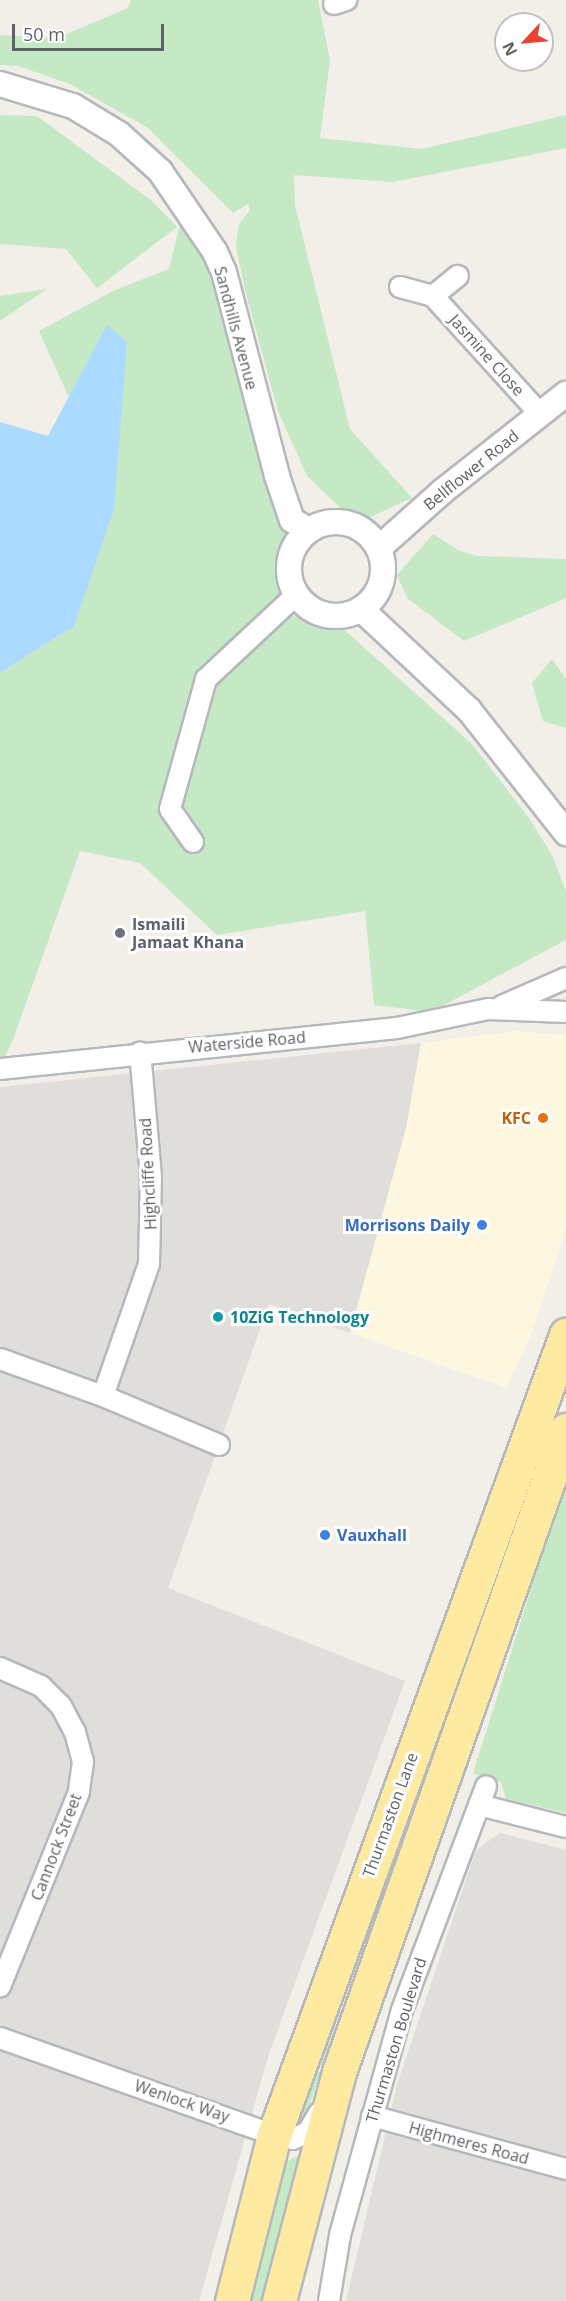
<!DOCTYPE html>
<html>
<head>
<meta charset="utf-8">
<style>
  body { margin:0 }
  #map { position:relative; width:566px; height:2301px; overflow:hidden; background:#f1efe8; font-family:"Open Sans",sans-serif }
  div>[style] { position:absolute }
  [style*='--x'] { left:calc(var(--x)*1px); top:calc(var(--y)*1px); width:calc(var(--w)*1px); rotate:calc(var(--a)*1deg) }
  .commercial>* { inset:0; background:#fef7e0 }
  .industrial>* { inset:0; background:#e0deda }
  .green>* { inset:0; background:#c5e8c5 }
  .water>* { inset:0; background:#aadaff }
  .roads { filter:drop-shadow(2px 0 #b5b8bc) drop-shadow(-2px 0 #b5b8bc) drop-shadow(0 2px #b5b8bc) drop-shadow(0 -2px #b5b8bc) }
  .minor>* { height:20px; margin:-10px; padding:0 10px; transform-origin:10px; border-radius:10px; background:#fff }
  .tertiary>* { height:24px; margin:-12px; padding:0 12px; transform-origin:12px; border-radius:12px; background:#fff }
  .tertiary>.ring { margin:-12px; padding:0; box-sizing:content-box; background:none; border:24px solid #fff; border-radius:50% }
  .trunk>* { height:33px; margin:-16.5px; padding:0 16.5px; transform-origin:16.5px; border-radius:16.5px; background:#feeaa1 }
  .dots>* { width:16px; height:16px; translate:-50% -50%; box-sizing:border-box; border:3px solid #fff; border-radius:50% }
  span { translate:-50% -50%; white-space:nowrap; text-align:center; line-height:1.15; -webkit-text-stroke:6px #fff; paint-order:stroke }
  .street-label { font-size:16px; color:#5f6368 }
  .worship-label { font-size:16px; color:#5b616d; font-weight:700 }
  .left { translate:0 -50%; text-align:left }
  .food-label { font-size:16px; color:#c56008; font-weight:700 }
  .right { translate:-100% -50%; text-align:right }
  .shop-label { font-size:16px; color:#366cbe; font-weight:700 }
  .culture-label { font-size:16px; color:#0d838f; font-weight:700 }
  .north { position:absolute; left:494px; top:12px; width:60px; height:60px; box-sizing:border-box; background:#fff; border:2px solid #bfc1c3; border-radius:50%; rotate:244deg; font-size:16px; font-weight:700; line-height:24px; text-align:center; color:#5f6368 }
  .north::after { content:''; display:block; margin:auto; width:21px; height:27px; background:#ea4335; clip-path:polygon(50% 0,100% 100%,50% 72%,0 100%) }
  .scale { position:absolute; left:12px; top:24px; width:152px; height:27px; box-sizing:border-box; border:3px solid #5f6368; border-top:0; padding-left:8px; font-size:18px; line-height:21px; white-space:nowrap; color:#5f6368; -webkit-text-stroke:4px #fff; paint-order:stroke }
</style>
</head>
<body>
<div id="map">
  <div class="commercial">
    <i style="clip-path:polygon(515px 1031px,566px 1035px,566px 1229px,530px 1338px,506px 1388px,350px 1333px,406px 1128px,421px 1043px)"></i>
  </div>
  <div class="industrial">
    <i style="clip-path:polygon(421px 1043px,406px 1128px,350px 1333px,269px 1304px,168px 1588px,405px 1681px,268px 2057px,199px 2301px,0 2301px,0 1087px)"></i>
    <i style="clip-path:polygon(500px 1833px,566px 1850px,566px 2301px,346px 2301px,397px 2085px,476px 1850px)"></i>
  </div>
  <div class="green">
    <i style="clip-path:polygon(131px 0,318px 0,330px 60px,320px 138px,422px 149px,566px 115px,566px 148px,393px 182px,294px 175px,295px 205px,350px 429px,412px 498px,370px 517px,352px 519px,307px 476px,278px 411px,245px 290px,236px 246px,239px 224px,250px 210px,248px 204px,233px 213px,148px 128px,70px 84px,18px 66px,0 65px,0 35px,57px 38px,128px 8px)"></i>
    <i style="clip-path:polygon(0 115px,37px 116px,152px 201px,177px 227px,97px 288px,66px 249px,0 244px)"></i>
    <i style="clip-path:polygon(180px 224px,214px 274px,302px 535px,289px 602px,283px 608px,291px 616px,340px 626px,472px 744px,529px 818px,552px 855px,566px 891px,566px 940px,431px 1012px,374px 1005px,365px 911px,217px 935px,140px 863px,80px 851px,14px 1037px,0 1067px,0 673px,74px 626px,114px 497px,39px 331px,115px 290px,169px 269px)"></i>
    <i style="clip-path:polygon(47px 289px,0 321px,0 296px)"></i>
    <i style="clip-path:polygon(433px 534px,460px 551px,477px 556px,566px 559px,566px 598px,464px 641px,407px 598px,397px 575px)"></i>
    <i style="clip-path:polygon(552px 659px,566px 679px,566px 728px,543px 721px,532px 683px)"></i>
    <i style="clip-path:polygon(566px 1366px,566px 1384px,501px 1559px,420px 1798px,369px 1922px,323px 2064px,312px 2061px)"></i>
    <i style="clip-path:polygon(566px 1478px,566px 1813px,506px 1799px,501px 1782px,473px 1773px)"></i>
    <i style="clip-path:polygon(309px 2069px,321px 2072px,304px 2121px,295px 2130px,290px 2129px)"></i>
    <i style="clip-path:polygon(304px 2153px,266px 2301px,243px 2301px,279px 2165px)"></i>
  </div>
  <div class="water">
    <i style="clip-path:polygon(107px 325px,127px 342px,114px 509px,74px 626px,0 673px,0 422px,48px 436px)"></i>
  </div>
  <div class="roads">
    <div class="minor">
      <i style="--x:334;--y:4;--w:13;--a:-18"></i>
      <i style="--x:400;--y:287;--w:34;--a:15"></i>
      <i style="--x:433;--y:296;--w:159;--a:47.8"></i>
      <i style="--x:433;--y:296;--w:32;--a:-39"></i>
      <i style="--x:193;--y:842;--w:40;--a:-124.9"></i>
      <i style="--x:170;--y:809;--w:135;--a:-74.5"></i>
      <i style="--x:206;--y:679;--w:123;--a:-43"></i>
      <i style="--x:502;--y:1006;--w:70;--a:-23.6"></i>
      <i style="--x:0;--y:1069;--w:399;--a:-5.9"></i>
      <i style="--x:397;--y:1028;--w:93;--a:-11.8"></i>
      <i style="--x:488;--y:1009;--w:78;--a:2.2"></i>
      <i style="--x:0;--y:1359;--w:109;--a:19.8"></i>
      <i style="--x:103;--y:1396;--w:126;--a:22.9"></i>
      <i style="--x:103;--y:1396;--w:140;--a:-70.8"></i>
      <i style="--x:149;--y:1264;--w:87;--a:-88.7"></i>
      <i style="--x:151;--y:1177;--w:125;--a:-95"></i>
      <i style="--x:0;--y:1668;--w:45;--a:23.7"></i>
      <i style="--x:41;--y:1686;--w:28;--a:45"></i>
      <i style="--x:61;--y:1706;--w:30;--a:62"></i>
      <i style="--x:75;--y:1732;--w:31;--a:75"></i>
      <i style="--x:83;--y:1762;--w:30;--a:98"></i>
      <i style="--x:79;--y:1792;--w:210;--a:112.1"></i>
      <i style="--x:479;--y:1805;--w:90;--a:14.2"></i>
      <i style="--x:0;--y:2038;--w:291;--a:19.5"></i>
      <i style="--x:274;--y:2135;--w:19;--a:12"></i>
      <i style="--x:293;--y:2139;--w:17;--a:-25"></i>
      <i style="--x:308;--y:2132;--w:22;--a:-60"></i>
      <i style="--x:372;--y:2116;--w:201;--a:15.3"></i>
      <i style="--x:329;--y:2301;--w:67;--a:-80.5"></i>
      <i style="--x:340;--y:2235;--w:233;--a:-74.6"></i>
      <i style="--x:402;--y:2010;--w:239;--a:-69.4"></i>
    </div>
    <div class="tertiary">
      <i style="--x:0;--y:84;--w:76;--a:16.8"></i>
      <i style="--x:73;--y:106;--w:54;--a:31.3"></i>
      <i style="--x:119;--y:134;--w:55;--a:42.1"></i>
      <i style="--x:160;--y:171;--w:98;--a:55.8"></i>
      <i style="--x:215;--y:252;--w:22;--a:66"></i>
      <i style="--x:224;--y:272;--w:211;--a:75.4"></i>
      <i style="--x:277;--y:476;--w:46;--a:71.2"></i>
      <i style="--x:292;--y:520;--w:19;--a:32"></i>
      <i class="ring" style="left:289px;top:522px;width:70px;height:70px"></i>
      <i style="--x:379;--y:548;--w:86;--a:-41.7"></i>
      <i style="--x:443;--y:491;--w:157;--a:-38.3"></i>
      <i style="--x:361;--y:609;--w:148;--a:43.1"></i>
      <i style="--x:469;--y:710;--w:157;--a:51.7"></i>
    </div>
    <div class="trunk">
      <i style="--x:232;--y:2301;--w:171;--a:-75.8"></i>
      <i style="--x:274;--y:2135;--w:852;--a:-69.95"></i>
      <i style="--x:279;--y:2301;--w:237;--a:-75.3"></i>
      <i style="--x:339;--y:2072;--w:681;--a:-70.53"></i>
    </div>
  </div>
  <div class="dots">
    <i style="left:120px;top:933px;background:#6b7280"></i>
    <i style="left:543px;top:1118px;background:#e8710a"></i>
    <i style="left:482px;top:1225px;background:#3f7fe0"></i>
    <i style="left:218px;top:1317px;background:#0f9aa8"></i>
    <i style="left:325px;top:1535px;background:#3f7fe0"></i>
  </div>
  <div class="street-label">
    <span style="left:236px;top:328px;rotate:75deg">Sandhills Avenue</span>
    <span style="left:487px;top:355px;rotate:48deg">Jasmine Close</span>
    <span style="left:471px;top:470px;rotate:-39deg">Bellflower Road</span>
    <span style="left:247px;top:1042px;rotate:-5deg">Waterside Road</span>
    <span style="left:148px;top:1174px;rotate:-93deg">Highcliffe Road</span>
    <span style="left:390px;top:1815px;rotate:-70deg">Thurmaston Lane</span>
    <span style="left:56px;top:1847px;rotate:-69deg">Cannock Street</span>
    <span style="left:396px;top:2040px;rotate:-73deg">Thurmaston Boulevard</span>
    <span style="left:182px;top:2101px;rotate:19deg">Wenlock Way</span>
    <span style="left:469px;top:2143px;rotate:15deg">Highmeres Road</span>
  </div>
  <div class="worship-label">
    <span class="left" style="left:132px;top:933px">Ismaili<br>Jamaat Khana</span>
  </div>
  <div class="food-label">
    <span class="right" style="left:531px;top:1118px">KFC</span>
  </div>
  <div class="shop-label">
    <span class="right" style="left:470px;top:1225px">Morrisons Daily</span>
    <span class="left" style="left:337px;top:1535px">Vauxhall</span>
  </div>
  <div class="culture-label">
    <span class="left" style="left:230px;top:1317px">10ZiG Technology</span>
  </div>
  <div class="north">N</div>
  <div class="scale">50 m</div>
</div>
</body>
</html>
